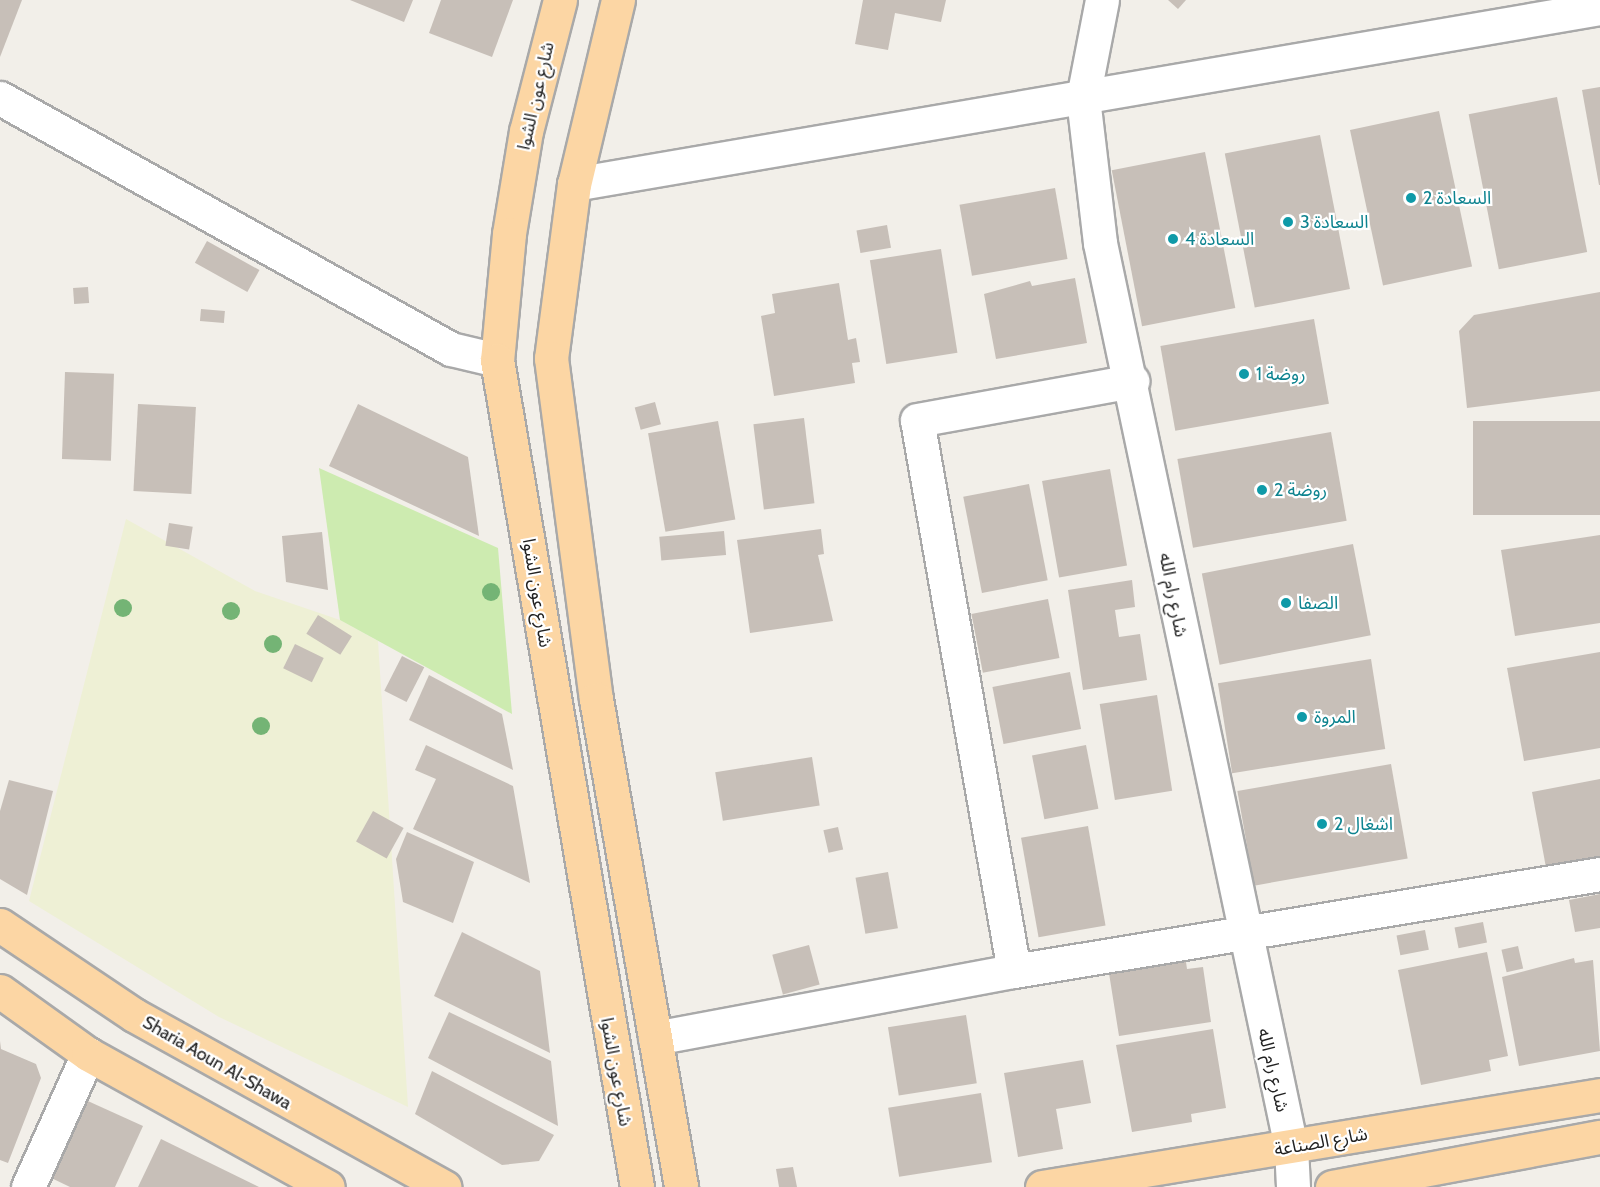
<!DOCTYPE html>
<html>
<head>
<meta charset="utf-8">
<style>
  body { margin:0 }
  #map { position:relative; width:1600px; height:1187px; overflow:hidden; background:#f2efe9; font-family:Cabin,"Noto Sans Arabic",sans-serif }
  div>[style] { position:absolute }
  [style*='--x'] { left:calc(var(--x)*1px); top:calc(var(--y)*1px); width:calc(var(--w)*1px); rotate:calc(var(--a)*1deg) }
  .farmland>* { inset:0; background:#eef0d5 }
  .grass>* { inset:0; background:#cdebb0 }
  .building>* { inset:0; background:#c7bfb8; transform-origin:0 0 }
  .roads { filter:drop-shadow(2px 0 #a9a9a9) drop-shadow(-2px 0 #a9a9a9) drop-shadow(0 2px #a9a9a9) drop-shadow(0 -2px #a9a9a9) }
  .minor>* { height:33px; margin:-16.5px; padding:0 16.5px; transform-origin:16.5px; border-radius:16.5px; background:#fff }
  .major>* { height:33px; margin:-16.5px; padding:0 16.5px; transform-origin:16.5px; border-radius:16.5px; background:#fcd6a4 }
  .trees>* { width:18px; height:18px; margin:-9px; border-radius:50%; background:#74b475 }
  .dots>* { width:16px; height:16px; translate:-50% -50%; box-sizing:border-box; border:3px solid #fff; border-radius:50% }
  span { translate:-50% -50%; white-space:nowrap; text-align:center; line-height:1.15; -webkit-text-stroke:4.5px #fff; paint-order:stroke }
  .street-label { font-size:18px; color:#222 }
  .culture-label { font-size:18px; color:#0d838f }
  .left { translate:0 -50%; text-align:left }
</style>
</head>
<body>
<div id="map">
  <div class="farmland">
    <i style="clip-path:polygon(126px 519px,255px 591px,340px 620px,378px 641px,408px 1107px,219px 1017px,29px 901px)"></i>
  </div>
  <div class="grass">
    <i style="clip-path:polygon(319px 468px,498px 548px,512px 714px,340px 620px)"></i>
  </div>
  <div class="building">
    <i style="clip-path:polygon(0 0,22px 0,0 57px)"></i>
    <i style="clip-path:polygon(350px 0,413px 0,404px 22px)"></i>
    <i style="clip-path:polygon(441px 0,513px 0,492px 57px,429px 33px)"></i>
    <i style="clip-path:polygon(863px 0,946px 0,941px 22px,895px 13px,888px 50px,855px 44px)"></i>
    <i style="clip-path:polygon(1168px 0,1186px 0,1178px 9px)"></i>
    <i style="clip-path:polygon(1600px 87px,1600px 185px,1599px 185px,1582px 90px)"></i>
    <i style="left:1557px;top:97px;width:158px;height:90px;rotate:79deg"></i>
    <i style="left:1439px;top:111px;width:159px;height:91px;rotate:78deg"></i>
    <i style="left:1320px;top:135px;width:157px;height:97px;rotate:79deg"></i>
    <i style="left:1205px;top:152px;width:159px;height:95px;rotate:79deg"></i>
    <i style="left:1055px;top:188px;width:72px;height:97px;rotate:80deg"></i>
    <i style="left:887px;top:225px;width:23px;height:31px;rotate:80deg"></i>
    <i style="left:207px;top:241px;width:60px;height:25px;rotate:29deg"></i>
    <i style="left:941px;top:249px;width:105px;height:72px;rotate:81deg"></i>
    <i style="clip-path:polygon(1075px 278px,1087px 343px,996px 359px,984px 294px,1030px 281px,1032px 286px)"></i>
    <i style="clip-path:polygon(839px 283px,848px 340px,856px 338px,860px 362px,852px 363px,855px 383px,774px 396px,761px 316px,775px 313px,772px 294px)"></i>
    <i style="left:88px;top:287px;width:16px;height:15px;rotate:86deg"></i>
    <i style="clip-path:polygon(1600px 292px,1600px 391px,1467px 408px,1459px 331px,1474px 315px)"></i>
    <i style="left:201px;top:309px;width:24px;height:12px;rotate:5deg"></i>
    <i style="left:1314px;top:319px;width:86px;height:156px;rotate:80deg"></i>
    <i style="left:65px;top:372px;width:49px;height:87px;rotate:2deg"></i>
    <i style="left:655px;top:402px;width:23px;height:21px;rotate:75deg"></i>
    <i style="left:138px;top:404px;width:58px;height:87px;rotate:3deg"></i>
    <i style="clip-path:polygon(358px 404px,468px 457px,479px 536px,329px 466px)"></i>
    <i style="left:804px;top:418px;width:86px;height:51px;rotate:83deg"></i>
    <i style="left:718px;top:421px;width:100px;height:71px;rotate:80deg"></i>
    <i style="left:1600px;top:421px;width:94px;height:127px;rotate:90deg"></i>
    <i style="left:1331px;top:432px;width:90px;height:156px;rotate:80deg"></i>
    <i style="left:1110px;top:469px;width:98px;height:69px;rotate:80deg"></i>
    <i style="left:1029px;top:484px;width:98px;height:67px;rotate:79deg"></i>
    <i style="left:169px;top:523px;width:24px;height:23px;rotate:9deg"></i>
    <i style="clip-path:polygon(821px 529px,824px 554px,818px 555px,833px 621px,750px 633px,737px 540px)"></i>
    <i style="left:724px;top:531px;width:24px;height:65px;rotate:85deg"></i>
    <i style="clip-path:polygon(322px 532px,328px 590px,286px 582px,282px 536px)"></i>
    <i style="clip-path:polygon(1600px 535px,1600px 623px,1515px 636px,1501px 550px)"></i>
    <i style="left:1353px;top:544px;width:93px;height:154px;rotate:79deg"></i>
    <i style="clip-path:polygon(1132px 580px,1135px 607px,1115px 610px,1119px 637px,1140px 634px,1147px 680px,1083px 690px,1068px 590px)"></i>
    <i style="left:1048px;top:599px;width:60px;height:78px;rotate:79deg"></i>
    <i style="left:318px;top:615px;width:40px;height:22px;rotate:32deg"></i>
    <i style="left:295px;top:644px;width:32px;height:27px;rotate:26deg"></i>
    <i style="clip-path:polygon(1600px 652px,1600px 748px,1524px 761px,1507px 668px)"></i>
    <i style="left:402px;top:656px;width:25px;height:39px;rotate:27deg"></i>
    <i style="left:1371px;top:659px;width:91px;height:155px;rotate:81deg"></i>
    <i style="left:1070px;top:672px;width:58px;height:79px;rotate:79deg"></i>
    <i style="clip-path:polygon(429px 675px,502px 714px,513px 770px,409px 720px)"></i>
    <i style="left:1157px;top:695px;width:97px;height:58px;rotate:81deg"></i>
    <i style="clip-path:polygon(426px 745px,513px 786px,530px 883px,413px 829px,436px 779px,415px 770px)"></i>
    <i style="left:1086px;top:745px;width:65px;height:55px;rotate:79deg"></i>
    <i style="left:812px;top:757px;width:49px;height:98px;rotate:81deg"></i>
    <i style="left:1391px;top:764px;width:96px;height:156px;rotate:80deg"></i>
    <i style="clip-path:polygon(1600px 779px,1600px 863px,1547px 873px,1532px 792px)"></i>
    <i style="clip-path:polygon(9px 780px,53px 791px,27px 895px,0 879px,0 811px)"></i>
    <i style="left:373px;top:811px;width:35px;height:35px;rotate:29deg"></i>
    <i style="left:1088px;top:826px;width:101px;height:68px;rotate:80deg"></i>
    <i style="left:838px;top:827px;width:23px;height:15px;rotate:77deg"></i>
    <i style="clip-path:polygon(407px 832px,474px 862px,453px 923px,403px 902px,396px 859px)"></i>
    <i style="left:888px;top:872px;width:57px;height:33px;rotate:80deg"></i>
    <i style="clip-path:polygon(1600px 894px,1600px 928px,1575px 932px,1569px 900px)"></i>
    <i style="left:1483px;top:922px;width:21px;height:29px;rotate:79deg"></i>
    <i style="left:1425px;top:930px;width:20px;height:29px;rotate:79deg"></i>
    <i style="clip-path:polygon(462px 932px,540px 971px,550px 1053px,434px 996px)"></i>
    <i style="left:809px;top:945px;width:41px;height:38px;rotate:75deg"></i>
    <i style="left:1518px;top:946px;width:23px;height:17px;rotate:77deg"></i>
    <i style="clip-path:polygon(1487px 952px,1508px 1056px,1489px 1060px,1491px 1071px,1421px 1085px,1398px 970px)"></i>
    <i style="clip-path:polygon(1185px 955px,1187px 969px,1203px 967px,1211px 1022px,1119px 1036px,1108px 967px)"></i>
    <i style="clip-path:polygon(1574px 958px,1575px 963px,1593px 960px,1600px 1051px,1519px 1066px,1502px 977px)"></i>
    <i style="clip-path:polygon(449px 1012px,551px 1061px,558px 1126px,428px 1058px)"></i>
    <i style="left:966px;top:1015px;width:69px;height:79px;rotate:81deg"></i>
    <i style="clip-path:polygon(1213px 1029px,1226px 1108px,1191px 1114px,1192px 1122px,1132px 1132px,1116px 1045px)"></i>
    <i style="clip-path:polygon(0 1041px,1px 1049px,36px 1064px,41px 1078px,8px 1163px,0 1160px)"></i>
    <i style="clip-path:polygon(1083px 1060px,1091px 1103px,1056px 1109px,1063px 1149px,1018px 1157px,1004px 1073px)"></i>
    <i style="clip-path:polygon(432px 1071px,554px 1135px,539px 1161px,502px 1165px,415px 1114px)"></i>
    <i style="left:981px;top:1093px;width:70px;height:94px;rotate:81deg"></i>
    <i style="clip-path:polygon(79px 1097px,143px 1126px,115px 1187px,70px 1187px,43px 1174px)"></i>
    <i style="clip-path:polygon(161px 1139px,259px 1187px,138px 1187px)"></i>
    <i style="clip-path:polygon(793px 1167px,797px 1187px,779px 1187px,776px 1169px)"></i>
  </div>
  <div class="roads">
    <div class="minor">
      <i style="--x:1102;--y:0;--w:100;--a:101"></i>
      <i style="--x:1083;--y:98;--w:146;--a:83.3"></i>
      <i style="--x:1100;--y:243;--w:924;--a:78.07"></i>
      <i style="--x:1291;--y:1147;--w:40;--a:87.1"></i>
      <i style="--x:0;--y:98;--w:516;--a:29.1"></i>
      <i style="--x:451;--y:349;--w:47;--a:13.4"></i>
      <i style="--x:574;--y:184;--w:1041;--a:-9.73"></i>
      <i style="--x:1014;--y:971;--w:559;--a:-99.98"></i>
      <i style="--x:917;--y:420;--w:219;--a:-10.3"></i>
      <i style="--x:655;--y:1038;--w:365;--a:-10.6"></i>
      <i style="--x:1014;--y:971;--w:594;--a:-9.4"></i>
      <i style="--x:28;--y:1187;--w:146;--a:-65.7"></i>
    </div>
    <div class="major">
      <i style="--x:560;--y:0;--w:135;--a:104.5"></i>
      <i style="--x:526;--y:131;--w:104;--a:99.4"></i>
      <i style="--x:509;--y:234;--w:127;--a:95.4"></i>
      <i style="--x:497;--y:360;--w:839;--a:80.39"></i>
      <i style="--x:618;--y:0;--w:189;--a:103.4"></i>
      <i style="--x:574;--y:184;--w:176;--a:97.5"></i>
      <i style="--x:551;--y:358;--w:344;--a:82.5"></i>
      <i style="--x:596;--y:699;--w:495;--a:80.1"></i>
      <i style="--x:0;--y:925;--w:161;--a:33.9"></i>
      <i style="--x:134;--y:1015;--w:355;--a:29"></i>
      <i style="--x:0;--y:991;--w:108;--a:35.6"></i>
      <i style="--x:88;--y:1054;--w:274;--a:29"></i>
      <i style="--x:1042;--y:1187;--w:566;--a:-9.36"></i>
      <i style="--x:1332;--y:1187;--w:273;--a:-10.6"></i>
    </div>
  </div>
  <div class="trees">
    <i style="left:491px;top:592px"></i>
    <i style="left:123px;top:608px"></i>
    <i style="left:231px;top:611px"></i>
    <i style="left:273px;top:644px"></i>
    <i style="left:261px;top:726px"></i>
  </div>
  <div class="dots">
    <i style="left:1411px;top:198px;background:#0f9aa8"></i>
    <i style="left:1288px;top:222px;background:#0f9aa8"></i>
    <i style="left:1173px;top:239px;background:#0f9aa8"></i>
    <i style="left:1244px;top:374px;background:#0f9aa8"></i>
    <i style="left:1262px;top:490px;background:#0f9aa8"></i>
    <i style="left:1286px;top:603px;background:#0f9aa8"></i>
    <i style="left:1302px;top:717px;background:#0f9aa8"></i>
    <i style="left:1322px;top:824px;background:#0f9aa8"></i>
  </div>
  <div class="street-label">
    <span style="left:536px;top:96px;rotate:-77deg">شارع عون الشوا</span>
    <span style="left:537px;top:593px;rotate:81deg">شارع عون الشوا</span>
    <span style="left:1173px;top:595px;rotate:79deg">شارع رام الله</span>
    <span style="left:217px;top:1063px;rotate:30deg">Sharia Aoun Al-Shawa</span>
    <span style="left:1273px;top:1070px;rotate:77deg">شارع رام الله</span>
    <span style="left:616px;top:1072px;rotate:80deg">شارع عون الشوا</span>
    <span style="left:1321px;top:1142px;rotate:-10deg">شارع الصناعة</span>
  </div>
  <div class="culture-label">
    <span class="left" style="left:1423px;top:198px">السعادة 2</span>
    <span class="left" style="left:1300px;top:222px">السعادة 3</span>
    <span class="left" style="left:1185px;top:239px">السعادة 4</span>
    <span class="left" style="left:1256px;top:374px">روضة 1</span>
    <span class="left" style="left:1274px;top:490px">روضة 2</span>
    <span class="left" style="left:1298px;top:603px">الصفا</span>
    <span class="left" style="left:1314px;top:717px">المروة</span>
    <span class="left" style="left:1334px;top:824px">اشغال 2</span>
  </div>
</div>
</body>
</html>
